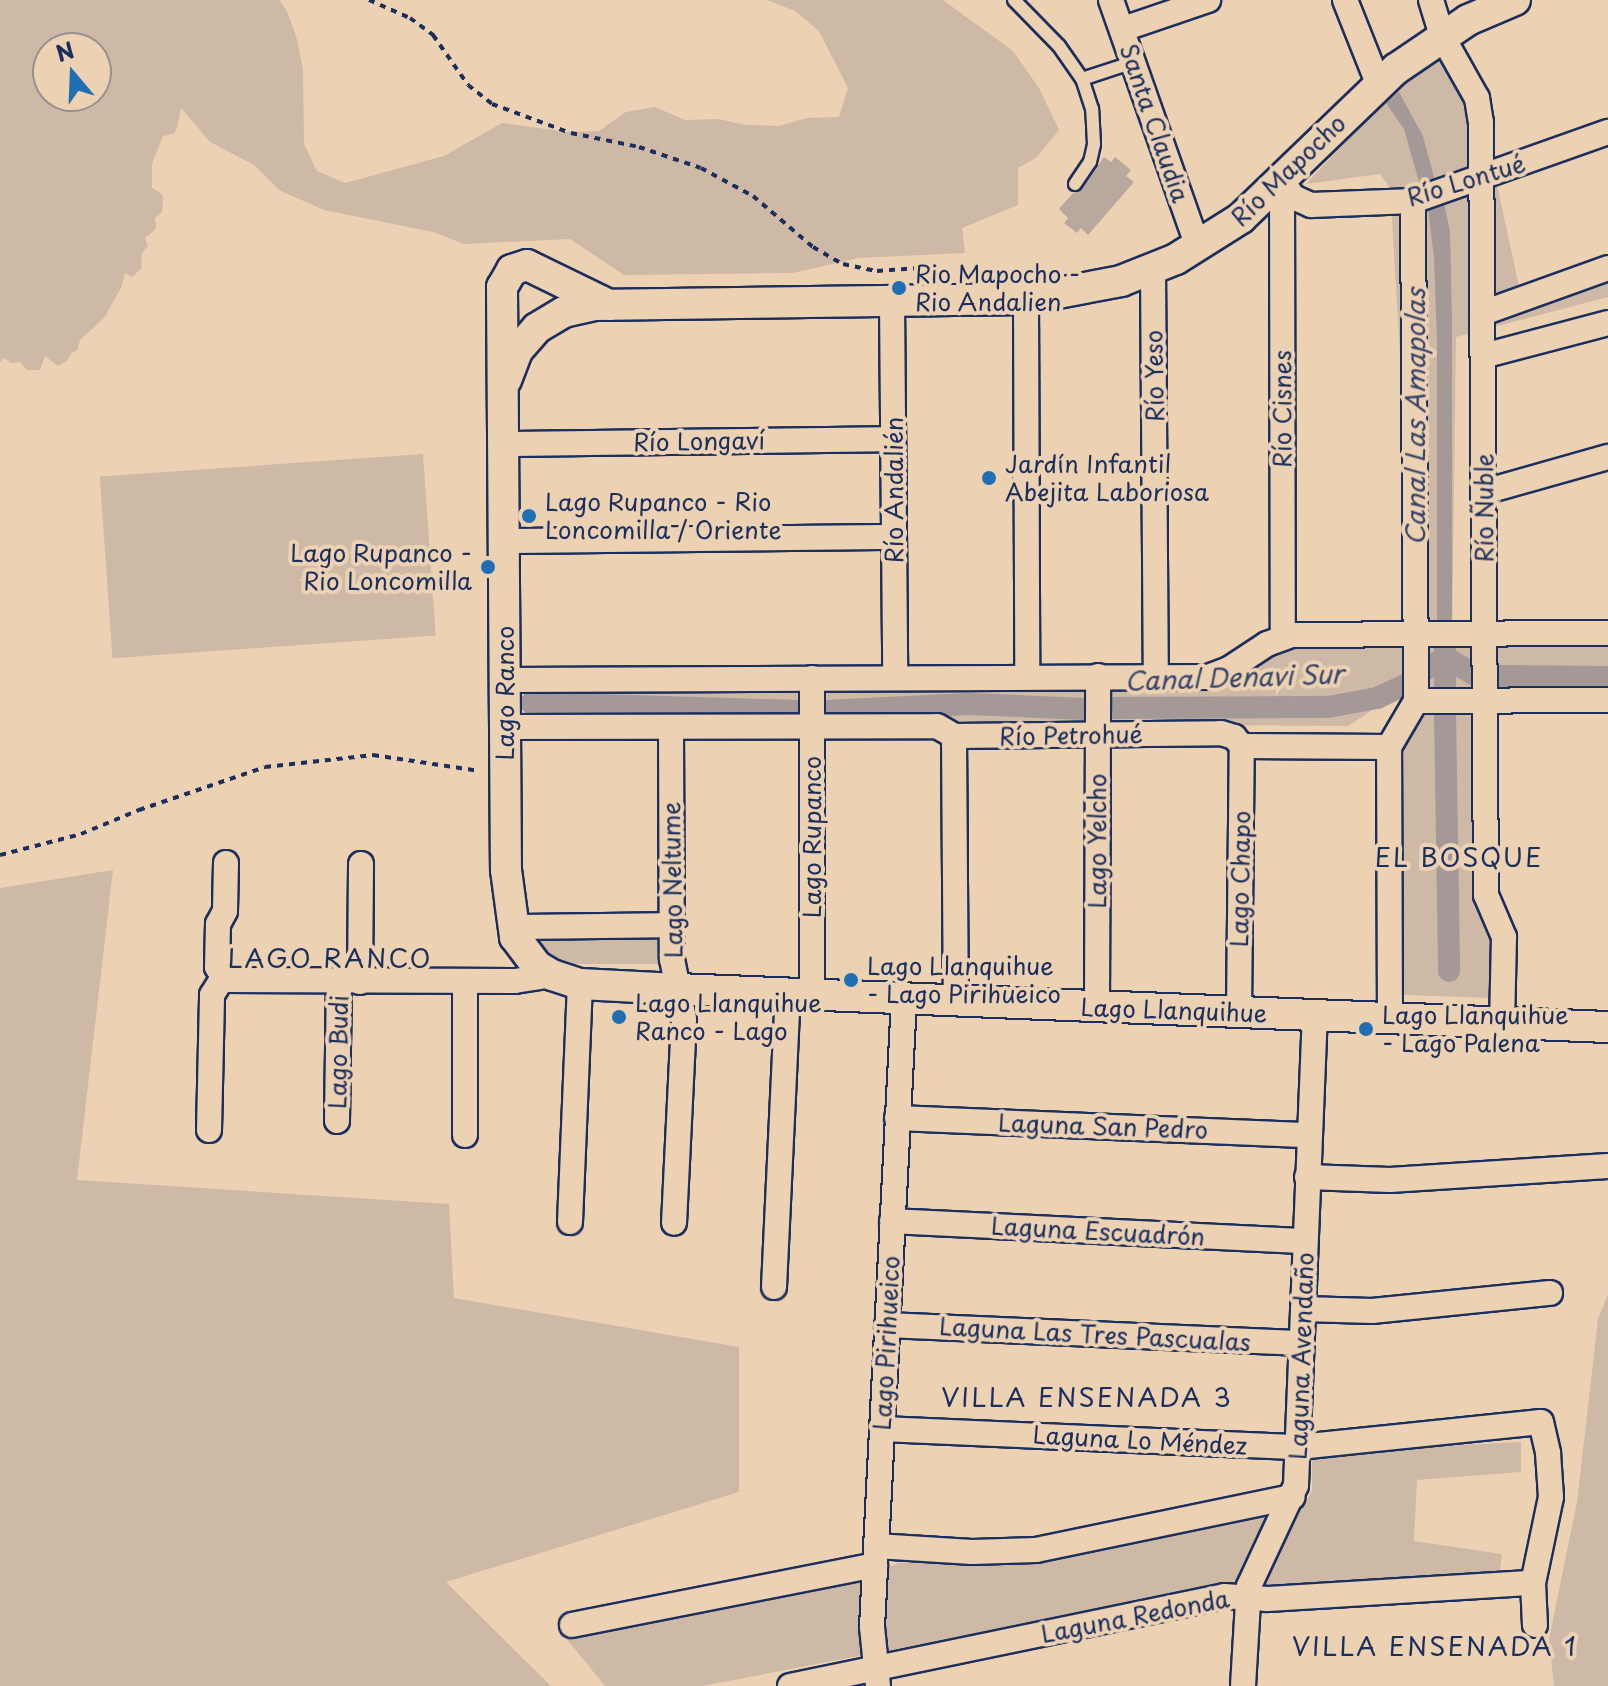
<!DOCTYPE html>
<html>
<head>
<meta charset="utf-8">
<style>
  body { margin:0 }
  #map { position:relative; width:1608px; height:1686px; overflow:hidden; background:#ecd1b3; font-family:"Playpen Sans",sans-serif }
  div>[style] { position:absolute }
  [style*='--x'] { left:calc(var(--x)*1px); top:calc(var(--y)*1px); width:calc(var(--w)*1px); rotate:calc(var(--a)*1deg) }
  .green>* { inset:0; background:#ceb9a7; transform-origin:0 0 }
  .water>* { inset:0; background:#a49996 }
  .canal>* { height:22px; margin:-11px; padding:0 11px; transform-origin:11px; border-radius:11px; background:#a49996 }
  .building>* { inset:0; background:#b8a99e }
  .path>* { height:4px; margin-top:-2px; transform-origin:0; background:repeating-linear-gradient(90deg,#1b2f5e 0 6px,transparent 0 12px) }
  .roads { filter:drop-shadow(2px 0 #1b2f5e) drop-shadow(-2px 0 #1b2f5e) drop-shadow(0 2px #1b2f5e) drop-shadow(0 -2px #1b2f5e) }
  .service>* { height:12px; margin:-6px; padding:0 6px; transform-origin:6px; border-radius:6px; background:#ecd1b3 }
  .minor>* { height:24px; margin:-12px; padding:0 12px; transform-origin:12px; border-radius:12px; background:#ecd1b3 }
  .tertiary>* { height:30px; margin:-15px; padding:0 15px; transform-origin:15px; border-radius:15px; background:#ecd1b3 }
  .dots>* { width:22px; height:22px; translate:-50% -50%; box-sizing:border-box; border:4px solid #ecd1b3; border-radius:50% }
  span { translate:-50% -50%; white-space:nowrap; text-align:center; line-height:1.15; -webkit-text-stroke:8px #ecd1b3; paint-order:stroke }
  .street-label { font-size:24px; color:#1b2f5e }
  .poi-label { font-size:24px; color:#1b2f5e }
  .left { translate:0 -50%; text-align:left }
  .right { translate:-100% -50%; text-align:right }
  .water-label { font-size:26px; color:#364469; font-style:italic }
  .neighbourhood-label { font-size:26px; color:#1b2f5e; letter-spacing:2px }
  .north { position:absolute; left:32px; top:32px; width:80px; height:80px; box-sizing:border-box; background:#ecd1b3; border:2px solid #989091; border-radius:50%; rotate:341deg; font-size:22px; font-weight:700; line-height:32px; text-align:center; color:#1b2f5e }
  .north::after { content:''; display:block; margin:auto; width:28px; height:36px; background:#1f6fb2; clip-path:polygon(50% 0,100% 100%,50% 72%,0 100%) }
</style>
</head>
<body>
<div id="map">
  <div class="green">
    <i style="clip-path:polygon(evenodd,0 0,279px 0,287px 11px,297px 39px,303px 70px,304px 144px,317px 171px,345px 183px,444px 156px,502px 123px,567px 132px,599px 131px,626px 112px,655px 107px,685px 120px,718px 119px,746px 125px,779px 126px,807px 118px,839px 117px,848px 88px,819px 31px,795px 11px,767px 0,943px 0,1013px 51px,1039px 88px,1059px 130px,1036px 158px,1018px 168px,1018px 205px,962px 228px,965px 253px,858px 258px,793px 273px,624px 275px,570px 239px,464px 244px,433px 232px,324px 210px,279px 190px,254px 165px,210px 142px,181px 108px,177px 128px,174px 134px,163px 136px,152px 164px,152px 188px,162px 194px,163px 200px,162px 212px,155px 218px,156px 229px,145px 238px,148px 246px,142px 253px,141px 269px,132px 277px,125px 273px,121px 288px,104px 318px,80px 340px,77px 351px,72px 352px,67px 361px,58px 366px,45px 356px,40px 370px,27px 370px,20px 362px,11px 363px,4px 358px,0 363px,0 0,48px 48px,96px 48px,96px 96px,48px 96px,48px 48px)"></i>
    <i style="clip-path:polygon(1446px 55px,1494px 171px,1520px 291px,1608px 258px,1608px 297px,1456px 337px,1452px 646px,1608px 643px,1608px 688px,1373px 692px,1371px 711px,1348px 726px,541px 721px,541px 687px,1219px 682px,1293px 645px,1417px 635px,1390px 188px,1380px 174px,1306px 184px,1403px 81px)"></i>
    <i style="left:423px;top:454px;width:182px;height:324px;rotate:86deg"></i>
    <i style="clip-path:polygon(1467px 710px,1474px 722px,1479px 909px,1496px 958px,1494px 998px,1404px 995px,1403px 748px,1427px 712px)"></i>
    <i style="clip-path:polygon(113px 870px,77px 1180px,449px 1204px,454px 1298px,739px 1347px,739px 1492px,446px 1582px,551px 1686px,0 1686px,0 888px)"></i>
    <i style="clip-path:polygon(661px 931px,667px 964px,563px 964px,543px 947px,535px 932px)"></i>
    <i style="clip-path:polygon(1608px 1294px,1608px 1686px,1554px 1686px,1549px 1639px,1577px 1502px,1598px 1319px)"></i>
    <i style="clip-path:polygon(1521px 1442px,1521px 1472px,1417px 1480px,1414px 1541px,1502px 1554px,1500px 1571px,1205px 1590px,702px 1686px,605px 1686px,560px 1631px,859px 1580px,899px 1563px,1022px 1563px,1304px 1506px,1312px 1491px,1312px 1453px)"></i>
  </div>
  <div class="water">
    <i style="clip-path:polygon(1399px 92px,1423px 136px,1436px 185px,1421px 189px,1404px 129px,1386px 103px)"></i>
    <i style="clip-path:polygon(1444px 203px,1450px 231px,1452px 319px,1452px 627px,1437px 627px,1437px 341px,1434px 258px,1428px 209px)"></i>
  </div>
  <div class="canal">
    <i style="--x:1445;--y:649;--w:42;--a:90"></i>
    <i style="--x:1427;--y:669;--w:22;--a:-34"></i>
    <i style="--x:1445;--y:657;--w:33;--a:31"></i>
    <i style="--x:1500;--y:676;--w:108;--a:0.5"></i>
    <i style="--x:531;--y:703;--w:270;--a:1.7"></i>
    <i style="--x:1109;--y:708;--w:219;--a:-0.3"></i>
    <i style="--x:1328;--y:707;--w:50;--a:-10.4"></i>
    <i style="--x:1377;--y:698;--w:31;--a:-25"></i>
    <i style="--x:826;--y:711;--w:142;--a:-2.8"></i>
    <i style="--x:968;--y:704;--w:117;--a:2.4"></i>
    <i style="--x:1445;--y:711;--w:260;--a:89.1"></i>
  </div>
  <div class="building">
    <i style="clip-path:polygon(1104px 157px,1111px 162px,1115px 157px,1131px 170px,1126px 176px,1134px 182px,1088px 235px,1081px 228px,1077px 233px,1064px 223px,1068px 218px,1059px 209px,1073px 193px,1082px 189px)"></i>
  </div>
  <div class="path">
    <i style="--x:369;--y:0;--w:45;--a:23.7"></i>
    <i style="--x:410;--y:18;--w:29;--a:36"></i>
    <i style="--x:433;--y:35;--w:61;--a:55"></i>
    <i style="--x:468;--y:85;--w:31;--a:38"></i>
    <i style="--x:492;--y:104;--w:84;--a:20.2"></i>
    <i style="--x:571;--y:133;--w:69;--a:11.6"></i>
    <i style="--x:639;--y:147;--w:65;--a:18.7"></i>
    <i style="--x:701;--y:168;--w:59;--a:28.3"></i>
    <i style="--x:753;--y:196;--w:79;--a:40.4"></i>
    <i style="--x:813;--y:247;--w:34;--a:30"></i>
    <i style="--x:843;--y:264;--w:35;--a:12"></i>
    <i style="--x:877;--y:271;--w:42;--a:-4.1"></i>
    <i style="--x:919;--y:268;--w:15;--a:23"></i>
    <i style="--x:0;--y:855;--w:84;--a:-14.5"></i>
    <i style="--x:81;--y:834;--w:63;--a:-22.5"></i>
    <i style="--x:139;--y:810;--w:133;--a:-18.8"></i>
    <i style="--x:265;--y:767;--w:109;--a:-6.3"></i>
    <i style="--x:373;--y:755;--w:108;--a:8.5"></i>
  </div>
  <div class="roads">
    <div class="service">
      <i style="--x:1014;--y:0;--w:64;--a:45.6"></i>
      <i style="--x:1059;--y:46;--w:40;--a:55.1"></i>
      <i style="--x:1082;--y:79;--w:55;--a:-18.1"></i>
      <i style="--x:1075;--y:184;--w:27;--a:-56"></i>
      <i style="--x:1090;--y:162;--w:18;--a:-77"></i>
      <i style="--x:1094;--y:144;--w:35;--a:-93"></i>
      <i style="--x:1092;--y:109;--w:32;--a:-108"></i>
    </div>
    <div class="minor">
      <i style="--x:1111;--y:0;--w:262;--a:70.6"></i>
      <i style="--x:1345;--y:0;--w:89;--a:68.3"></i>
      <i style="--x:1431;--y:0;--w:38;--a:73"></i>
      <i style="--x:1442;--y:36;--w:71;--a:60.6"></i>
      <i style="--x:1477;--y:98;--w:24;--a:81"></i>
      <i style="--x:1481;--y:122;--w:773;--a:89.63"></i>
      <i style="--x:1486;--y:895;--w:46;--a:66.8"></i>
      <i style="--x:1504;--y:937;--w:86;--a:91.3"></i>
      <i style="--x:1123;--y:29;--w:90;--a:-18.8"></i>
      <i style="--x:1282;--y:181;--w:456;--a:89.9"></i>
      <i style="--x:1282;--y:181;--w:19;--a:55"></i>
      <i style="--x:1293;--y:197;--w:20;--a:24"></i>
      <i style="--x:1311;--y:205;--w:102;--a:-2.2"></i>
      <i style="--x:1413;--y:201;--w:207;--a:-19.5"></i>
      <i style="--x:1153;--y:269;--w:407;--a:89.6"></i>
      <i style="--x:1026;--y:299;--w:377;--a:89.8"></i>
      <i style="--x:892;--y:303;--w:374;--a:89.5"></i>
      <i style="--x:1483;--y:313;--w:133;--a:-19.8"></i>
      <i style="--x:1483;--y:356;--w:129;--a:-14.8"></i>
      <i style="--x:504;--y:444;--w:389;--a:-0.7"></i>
      <i style="--x:1484;--y:492;--w:129;--a:-15.8"></i>
      <i style="--x:504;--y:541;--w:390;--a:-0.6"></i>
      <i style="--x:505;--y:680;--w:703;--a:-0.24"></i>
      <i style="--x:1208;--y:677;--w:22;--a:-21"></i>
      <i style="--x:1229;--y:669;--w:45;--a:-33.3"></i>
      <i style="--x:1267;--y:644;--w:27;--a:-20"></i>
      <i style="--x:1292;--y:635;--w:316;--a:-0.4"></i>
      <i style="--x:1416;--y:701;--w:192;--a:-0.3"></i>
      <i style="--x:505;--y:727;--w:432;--a:-0.1"></i>
      <i style="--x:937;--y:726;--w:20;--a:30"></i>
      <i style="--x:954;--y:736;--w:267;--a:-0.6"></i>
      <i style="--x:1221;--y:733;--w:14;--a:17"></i>
      <i style="--x:1234;--y:737;--w:12;--a:48"></i>
      <i style="--x:1242;--y:746;--w:147;--a:0.4"></i>
      <i style="--x:671;--y:727;--w:232;--a:89.8"></i>
      <i style="--x:672;--y:959;--w:61;--a:78.7"></i>
      <i style="--x:684;--y:1019;--w:204;--a:92.8"></i>
      <i style="--x:954;--y:736;--w:265;--a:89.6"></i>
      <i style="--x:226;--y:863;--w:48;--a:91.2"></i>
      <i style="--x:225;--y:911;--w:15;--a:118"></i>
      <i style="--x:218;--y:924;--w:43;--a:91.3"></i>
      <i style="--x:217;--y:967;--w:15;--a:58"></i>
      <i style="--x:225;--y:980;--w:290;--a:0.2"></i>
      <i style="--x:515;--y:981;--w:37;--a:-9"></i>
      <i style="--x:512;--y:927;--w:159;--a:-0.7"></i>
      <i style="--x:465;--y:981;--w:154;--a:90"></i>
      <i style="--x:360;--y:982;--w:118;--a:-89.5"></i>
      <i style="--x:812;--y:996;--w:318;--a:-90"></i>
      <i style="--x:1097;--y:1007;--w:331;--a:-89.8"></i>
      <i style="--x:1239;--y:1012;--w:266;--a:-89.4"></i>
      <i style="--x:1390;--y:1018;--w:271;--a:-90.2"></i>
      <i style="--x:1389;--y:747;--w:53;--a:-59.6"></i>
      <i style="--x:1416;--y:701;--w:500;--a:-90.34"></i>
      <i style="--x:897;--y:1118;--w:412;--a:2.4"></i>
      <i style="--x:337;--y:1121;--w:139;--a:-89.2"></i>
      <i style="--x:209;--y:1130;--w:135;--a:-88.7"></i>
      <i style="--x:212;--y:995;--w:19;--a:-58"></i>
      <i style="--x:1307;--y:1177;--w:83;--a:2.1"></i>
      <i style="--x:1390;--y:1180;--w:218;--a:-3.7"></i>
      <i style="--x:892;--y:1221;--w:413;--a:2.8"></i>
      <i style="--x:570;--y:1222;--w:238;--a:-87.6"></i>
      <i style="--x:774;--y:1287;--w:292;--a:-87.3"></i>
      <i style="--x:1303;--y:1309;--w:69;--a:1.7"></i>
      <i style="--x:1372;--y:1311;--w:179;--a:-5.8"></i>
      <i style="--x:887;--y:1325;--w:415;--a:2.5"></i>
      <i style="--x:882;--y:1429;--w:417;--a:2.5"></i>
      <i style="--x:1299;--y:1447;--w:243;--a:-5.9"></i>
      <i style="--x:1541;--y:1422;--w:32;--a:77"></i>
      <i style="--x:1548;--y:1453;--w:44;--a:86.1"></i>
      <i style="--x:1551;--y:1497;--w:88;--a:101.8"></i>
      <i style="--x:1533;--y:1583;--w:42;--a:87.3"></i>
      <i style="--x:876;--y:1546;--w:96;--a:3.6"></i>
      <i style="--x:972;--y:1552;--w:64;--a:-1.8"></i>
      <i style="--x:1036;--y:1550;--w:262;--a:-11.7"></i>
      <i style="--x:572;--y:1625;--w:309;--a:-11.2"></i>
      <i style="--x:790;--y:1686;--w:443;--a:-11.7"></i>
      <i style="--x:1224;--y:1596;--w:44;--a:3.9"></i>
      <i style="--x:1268;--y:1599;--w:265;--a:-3.5"></i>
      <i style="--x:878;--y:1686;--w:59;--a:-95.8"></i>
      <i style="--x:872;--y:1627;--w:629;--a:-87.08"></i>
      <i style="--x:1243;--y:1686;--w:100;--a:-86.6"></i>
      <i style="--x:1249;--y:1586;--w:111;--a:-65"></i>
      <i style="--x:1296;--y:1485;--w:470;--a:-87.7"></i>
    </div>
    <div class="tertiary">
      <i style="--x:609;--y:305;--w:91;--a:-154"></i>
      <i style="--x:527;--y:265;--w:16;--a:162"></i>
      <i style="--x:512;--y:270;--w:20;--a:120"></i>
      <i style="--x:502;--y:287;--w:583;--a:89.61"></i>
      <i style="--x:506;--y:870;--w:68;--a:82.3"></i>
      <i style="--x:515;--y:937;--w:36;--a:53"></i>
      <i style="--x:537;--y:966;--w:17;--a:31"></i>
      <i style="--x:552;--y:975;--w:29;--a:18"></i>
      <i style="--x:580;--y:984;--w:97;--a:3"></i>
      <i style="--x:677;--y:989;--w:932;--a:2.34"></i>
      <i style="--x:506;--y:380;--w:31;--a:-69"></i>
      <i style="--x:517;--y:351;--w:30;--a:-49"></i>
      <i style="--x:537;--y:328;--w:31;--a:-31"></i>
      <i style="--x:564;--y:312;--w:31;--a:-13"></i>
      <i style="--x:594;--y:305;--w:432;--a:-0.8"></i>
      <i style="--x:1026;--y:299;--w:97;--a:-10.7"></i>
      <i style="--x:1121;--y:281;--w:59;--a:-21.8"></i>
      <i style="--x:1176;--y:259;--w:77;--a:-32.2"></i>
      <i style="--x:1241;--y:218;--w:215;--a:-43.9"></i>
      <i style="--x:1396;--y:69;--w:87;--a:-34.2"></i>
      <i style="--x:1468;--y:20;--w:51;--a:-23.1"></i>
    </div>
  </div>
  <div class="dots">
    <i style="left:899px;top:288px;background:#1f6fb2"></i>
    <i style="left:989px;top:478px;background:#1f6fb2"></i>
    <i style="left:529px;top:516px;background:#1f6fb2"></i>
    <i style="left:488px;top:567px;background:#1f6fb2"></i>
    <i style="left:851px;top:980px;background:#1f6fb2"></i>
    <i style="left:619px;top:1017px;background:#1f6fb2"></i>
    <i style="left:1366px;top:1029px;background:#1f6fb2"></i>
  </div>
  <div class="street-label">
    <span style="left:1155px;top:123px;rotate:71deg">Santa Claudia</span>
    <span style="left:1288px;top:170px;rotate:-44deg">Río Mapocho</span>
    <span style="left:1466px;top:180px;rotate:-17deg">Río Lontué</span>
    <span style="left:1154px;top:376px;rotate:-91deg">Río Yeso</span>
    <span style="left:1282px;top:409px;rotate:-90deg">Río Cisnes</span>
    <span style="left:699px;top:441px;rotate:-1deg">Río Longaví</span>
    <span style="left:894px;top:490px;rotate:-90deg">Río Andalién</span>
    <span style="left:1484px;top:508px;rotate:-90deg">Río Ñuble</span>
    <span style="left:505px;top:693px;rotate:-90deg">Lago Ranco</span>
    <span style="left:1071px;top:735px;rotate:-1deg">Río Petrohué</span>
    <span style="left:812px;top:837px;rotate:-90deg">Lago Rupanco</span>
    <span style="left:1097px;top:841px;rotate:-90deg">Lago Yelcho</span>
    <span style="left:1240px;top:879px;rotate:-89deg">Lago Chapo</span>
    <span style="left:672px;top:880px;rotate:-91deg">Lago Neltume</span>
    <span style="left:1174px;top:1010px;rotate:2deg">Lago Llanquihue</span>
    <span style="left:338px;top:1052px;rotate:-89deg">Lago Budi</span>
    <span style="left:1103px;top:1126px;rotate:2deg">Laguna San Pedro</span>
    <span style="left:1098px;top:1231px;rotate:3deg">Laguna Escuadrón</span>
    <span style="left:1095px;top:1334px;rotate:3deg">Laguna Las Tres Pascualas</span>
    <span style="left:886px;top:1343px;rotate:-87deg">Lago Pirihueico</span>
    <span style="left:1301px;top:1356px;rotate:-88deg">Laguna Avendaño</span>
    <span style="left:1140px;top:1440px;rotate:3deg">Laguna Lo Méndez</span>
    <span style="left:1135px;top:1616px;rotate:-11deg">Laguna Redonda</span>
  </div>
  <div class="poi-label">
    <span class="left" style="left:915px;top:288px">Rio Mapocho -<br>Rio Andalien</span>
    <span class="left" style="left:1005px;top:478px">Jardín Infantil<br>Abejita Laboriosa</span>
    <span class="left" style="left:545px;top:516px">Lago Rupanco - Rio<br>Loncomilla / Oriente</span>
    <span class="right" style="left:472px;top:567px">Lago Rupanco -<br>Rio Loncomilla</span>
    <span class="left" style="left:867px;top:980px">Lago Llanquihue<br>- Lago Pirihueico</span>
    <span class="left" style="left:635px;top:1017px">Lago Llanquihue<br>Ranco - Lago</span>
    <span class="left" style="left:1382px;top:1029px">Lago Llanquihue<br>- Lago Palena</span>
  </div>
  <div class="water-label">
    <span style="left:1415px;top:417px;rotate:-90deg">Canal Las Amapolas</span>
    <span style="left:1234px;top:677px;rotate:-2deg">Canal Denavi Sur</span>
  </div>
  <div class="neighbourhood-label">
    <span style="left:1459px;top:857px">EL BOSQUE</span>
    <span style="left:330px;top:958px">LAGO RANCO</span>
    <span style="left:1087px;top:1397px">VILLA ENSENADA 3</span>
    <span style="left:1435px;top:1646px">VILLA ENSENADA 1</span>
  </div>
  <div class="north">N</div>
</div>
</body>
</html>
